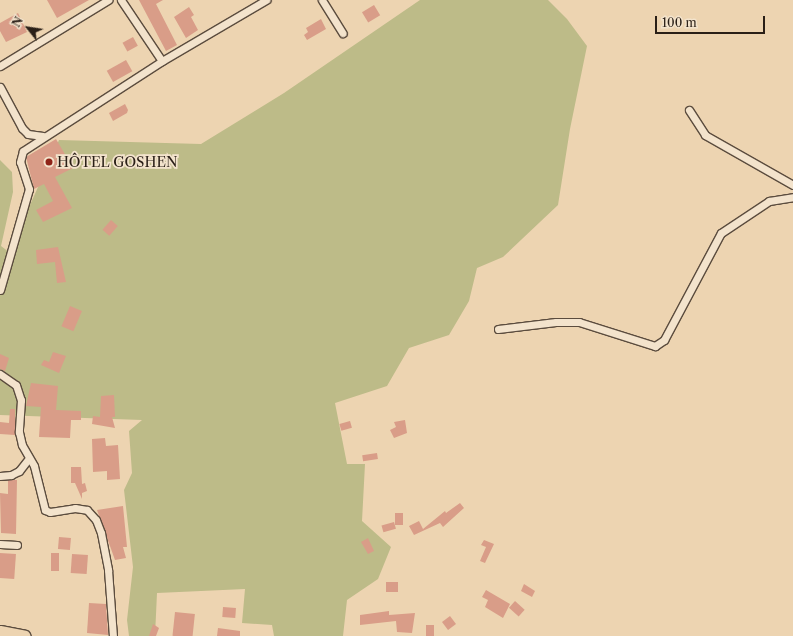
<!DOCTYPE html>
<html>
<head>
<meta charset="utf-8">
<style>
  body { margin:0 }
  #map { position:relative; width:793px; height:636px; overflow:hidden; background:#edd4b1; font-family:"Libre Caslon Text",serif }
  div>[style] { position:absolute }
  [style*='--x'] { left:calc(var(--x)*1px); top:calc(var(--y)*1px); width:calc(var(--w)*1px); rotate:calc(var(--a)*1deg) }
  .green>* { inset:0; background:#bdbb88 }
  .building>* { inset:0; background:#d99d88; transform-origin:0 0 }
  .roads { filter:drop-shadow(1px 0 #5b4c3e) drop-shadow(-1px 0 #5b4c3e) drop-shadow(0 1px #5b4c3e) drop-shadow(0 -1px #5b4c3e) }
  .minor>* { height:7px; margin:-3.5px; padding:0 3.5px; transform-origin:3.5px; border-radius:3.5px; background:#f3e3cc }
  .primary>* { height:11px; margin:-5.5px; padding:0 5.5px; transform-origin:5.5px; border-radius:5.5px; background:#edd4b1 }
  .dots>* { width:11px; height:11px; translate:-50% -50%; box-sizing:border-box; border:2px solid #f3e3cc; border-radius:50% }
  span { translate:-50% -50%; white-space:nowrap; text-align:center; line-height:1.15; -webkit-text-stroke:3.5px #f3e3cc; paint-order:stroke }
  .poi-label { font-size:14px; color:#2a1f17 }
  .left { translate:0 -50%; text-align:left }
  .north { position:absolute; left:8px; top:8px; width:40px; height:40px; -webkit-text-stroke:3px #f3e3cc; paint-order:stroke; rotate:300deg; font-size:11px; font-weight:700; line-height:16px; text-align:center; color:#2a1f17 }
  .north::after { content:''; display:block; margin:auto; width:14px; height:18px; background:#2a1f17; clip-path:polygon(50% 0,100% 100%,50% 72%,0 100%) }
  .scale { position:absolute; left:655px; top:16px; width:110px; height:18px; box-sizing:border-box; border:2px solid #2a1f17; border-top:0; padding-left:5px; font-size:12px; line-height:14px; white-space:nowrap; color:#2a1f17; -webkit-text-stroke:3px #f3e3cc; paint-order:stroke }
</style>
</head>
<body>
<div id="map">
  <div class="green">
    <i style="clip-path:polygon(420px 0,548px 0,567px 19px,587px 46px,570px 129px,558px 205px,503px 257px,477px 268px,469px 301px,449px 335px,409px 348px,387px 386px,335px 403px,347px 464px,365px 464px,362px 521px,391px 547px,378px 579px,347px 600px,343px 636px,274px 636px,272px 625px,242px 623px,245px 589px,157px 593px,155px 636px,129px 636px,127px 620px,133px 567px,124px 490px,132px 473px,129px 431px,142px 420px,0 415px,0 160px,12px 172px,13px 192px,1px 246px,9px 252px,59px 140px,201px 144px,284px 93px)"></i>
  </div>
  <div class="building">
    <i style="clip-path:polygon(47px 0,89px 0,57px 18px)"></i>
    <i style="clip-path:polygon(139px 0,163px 0,156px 4px,177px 45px,166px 51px)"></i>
    <i style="left:374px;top:5px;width:12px;height:14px;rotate:59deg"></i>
    <i style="clip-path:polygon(189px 7px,194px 15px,191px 17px,198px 30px,186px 38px,174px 17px)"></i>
    <i style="clip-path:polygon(18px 13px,27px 32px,6px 42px,0 31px,0 23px)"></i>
    <i style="clip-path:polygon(321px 19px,326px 29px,307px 40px,304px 35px,308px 32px,306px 28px)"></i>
    <i style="left:133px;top:37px;width:10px;height:12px;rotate:61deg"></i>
    <i style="left:126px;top:60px;width:13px;height:22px;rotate:61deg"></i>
    <i style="clip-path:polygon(125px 104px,128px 110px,127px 113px,113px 121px,109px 113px)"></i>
    <i style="clip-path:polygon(56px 139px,73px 168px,55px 177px,72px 208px,43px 222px,36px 210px,53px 201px,44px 184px,34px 189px,26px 157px)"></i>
    <i style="left:111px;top:220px;width:9px;height:13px;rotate:41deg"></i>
    <i style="clip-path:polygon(58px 247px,66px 282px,57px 283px,55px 262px,37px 264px,36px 250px)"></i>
    <i style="left:70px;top:306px;width:13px;height:22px;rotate:23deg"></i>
    <i style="clip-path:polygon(53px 352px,66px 356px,59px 373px,41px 365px,44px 360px,49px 362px)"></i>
    <i style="clip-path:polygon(0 354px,9px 358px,5px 371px,0 369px)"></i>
    <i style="clip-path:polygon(31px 383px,58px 386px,56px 410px,81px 411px,81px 420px,71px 420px,70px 438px,39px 437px,41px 407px,26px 406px)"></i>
    <i style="clip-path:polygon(114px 395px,115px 417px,112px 417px,115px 428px,92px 424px,93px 416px,100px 417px,101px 396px)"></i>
    <i style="clip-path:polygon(10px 409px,15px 409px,15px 435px,0 434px,0 422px,9px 423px)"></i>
    <i style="clip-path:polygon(405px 420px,407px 433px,394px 438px,390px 430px,396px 427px,394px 422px)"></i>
    <i style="left:350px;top:421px;width:7px;height:11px;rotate:74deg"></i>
    <i style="clip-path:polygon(105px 438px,106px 446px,118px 445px,120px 479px,107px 480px,107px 471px,93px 472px,92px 439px)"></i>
    <i style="left:377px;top:453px;width:6px;height:15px;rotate:81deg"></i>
    <i style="clip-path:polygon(71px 467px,81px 467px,82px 484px,85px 483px,87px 491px,82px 493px,82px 499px,75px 483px,71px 483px)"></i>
    <i style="clip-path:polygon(8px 480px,17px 480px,16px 534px,1px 533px,0 493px,8px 494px)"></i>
    <i style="clip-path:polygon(460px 503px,464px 508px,443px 527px,440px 523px,414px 535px,409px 526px,419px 521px,423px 529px,445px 511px,446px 513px)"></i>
    <i style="clip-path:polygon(123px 506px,127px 547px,123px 547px,126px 558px,115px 560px,97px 510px)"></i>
    <i style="left:395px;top:513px;width:8px;height:12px"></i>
    <i style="left:394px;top:522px;width:7px;height:13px;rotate:74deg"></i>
    <i style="left:59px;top:537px;width:12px;height:12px;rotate:5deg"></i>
    <i style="clip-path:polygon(368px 538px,374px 551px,368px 554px,361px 542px)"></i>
    <i style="clip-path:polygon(484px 540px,494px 544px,485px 563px,480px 561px,486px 547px,481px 545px)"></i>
    <i style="left:0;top:553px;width:16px;height:25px;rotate:4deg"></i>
    <i style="left:51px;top:553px;width:8px;height:18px"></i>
    <i style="left:72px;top:554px;width:16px;height:19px;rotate:4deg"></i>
    <i style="left:398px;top:582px;width:10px;height:12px;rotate:90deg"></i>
    <i style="clip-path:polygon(524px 584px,535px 591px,532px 597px,521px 591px)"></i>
    <i style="clip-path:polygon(486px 590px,510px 604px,503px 618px,485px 607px,488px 600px,482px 597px)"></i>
    <i style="left:515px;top:601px;width:13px;height:9px;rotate:42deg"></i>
    <i style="clip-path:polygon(89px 603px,106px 604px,108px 635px,87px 633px)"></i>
    <i style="left:223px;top:607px;width:13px;height:10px;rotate:4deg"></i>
    <i style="clip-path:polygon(389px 611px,389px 615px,415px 613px,412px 633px,397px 632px,396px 621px,360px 625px,360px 615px)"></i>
    <i style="left:175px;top:612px;width:20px;height:24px;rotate:6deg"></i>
    <i style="left:450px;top:616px;width:10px;height:10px;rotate:53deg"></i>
    <i style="clip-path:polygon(153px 624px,159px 628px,156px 636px,149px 636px)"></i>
    <i style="left:426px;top:625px;width:8px;height:11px"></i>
    <i style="clip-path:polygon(218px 628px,240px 631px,240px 636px,217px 636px)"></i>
  </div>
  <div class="roads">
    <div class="minor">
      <i style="--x:121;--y:0;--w:73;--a:56.1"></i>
      <i style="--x:322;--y:0;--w:39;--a:58"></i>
      <i style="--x:0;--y:66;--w:127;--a:-31.4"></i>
      <i style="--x:0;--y:87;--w:47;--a:61.8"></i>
      <i style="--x:22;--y:128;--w:8;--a:45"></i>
      <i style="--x:28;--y:134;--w:15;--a:8"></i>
      <i style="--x:689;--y:110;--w:30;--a:57"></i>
      <i style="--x:705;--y:135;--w:101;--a:29.6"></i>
      <i style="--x:0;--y:290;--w:105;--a:-74"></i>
      <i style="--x:29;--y:189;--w:28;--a:-108"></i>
      <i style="--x:20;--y:162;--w:11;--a:-75"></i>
      <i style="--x:23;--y:151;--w:166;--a:-32.9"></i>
      <i style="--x:162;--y:61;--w:121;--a:-30.4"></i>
      <i style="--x:498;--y:329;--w:58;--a:-6.9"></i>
      <i style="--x:556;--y:322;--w:23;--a:0"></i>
      <i style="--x:579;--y:322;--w:80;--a:17.5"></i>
      <i style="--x:655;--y:346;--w:11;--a:-34"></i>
      <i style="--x:664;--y:340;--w:121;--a:-62"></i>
      <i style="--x:721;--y:233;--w:58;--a:-33.7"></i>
      <i style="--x:769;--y:201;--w:24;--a:-9"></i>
      <i style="--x:0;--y:374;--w:19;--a:35"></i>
      <i style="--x:16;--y:385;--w:16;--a:72"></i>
      <i style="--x:21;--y:400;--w:32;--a:94"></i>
      <i style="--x:19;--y:432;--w:13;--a:77"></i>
      <i style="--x:22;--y:445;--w:24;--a:60"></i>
      <i style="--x:34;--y:466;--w:45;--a:76"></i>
      <i style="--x:45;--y:510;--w:5;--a:22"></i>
      <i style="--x:50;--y:512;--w:25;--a:-9"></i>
      <i style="--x:75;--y:508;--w:12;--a:9"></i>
      <i style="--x:87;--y:510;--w:13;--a:48"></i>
      <i style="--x:96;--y:520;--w:14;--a:69"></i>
      <i style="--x:101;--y:533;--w:38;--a:79"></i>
      <i style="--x:108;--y:570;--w:66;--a:85.7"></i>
      <i style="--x:0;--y:476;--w:11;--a:-5"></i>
      <i style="--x:11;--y:475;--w:9;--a:-27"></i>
      <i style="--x:19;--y:471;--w:16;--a:-52"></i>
      <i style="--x:0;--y:544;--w:17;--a:3"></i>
    </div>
    <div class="primary">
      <i style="--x:0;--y:631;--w:25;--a:11"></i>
    </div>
  </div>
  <div class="dots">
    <i style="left:49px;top:162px;background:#8f2418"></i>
  </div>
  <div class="poi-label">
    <span class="left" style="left:57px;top:162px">HÔTEL GOSHEN</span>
  </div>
  <div class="north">N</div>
  <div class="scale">100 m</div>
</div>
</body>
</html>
